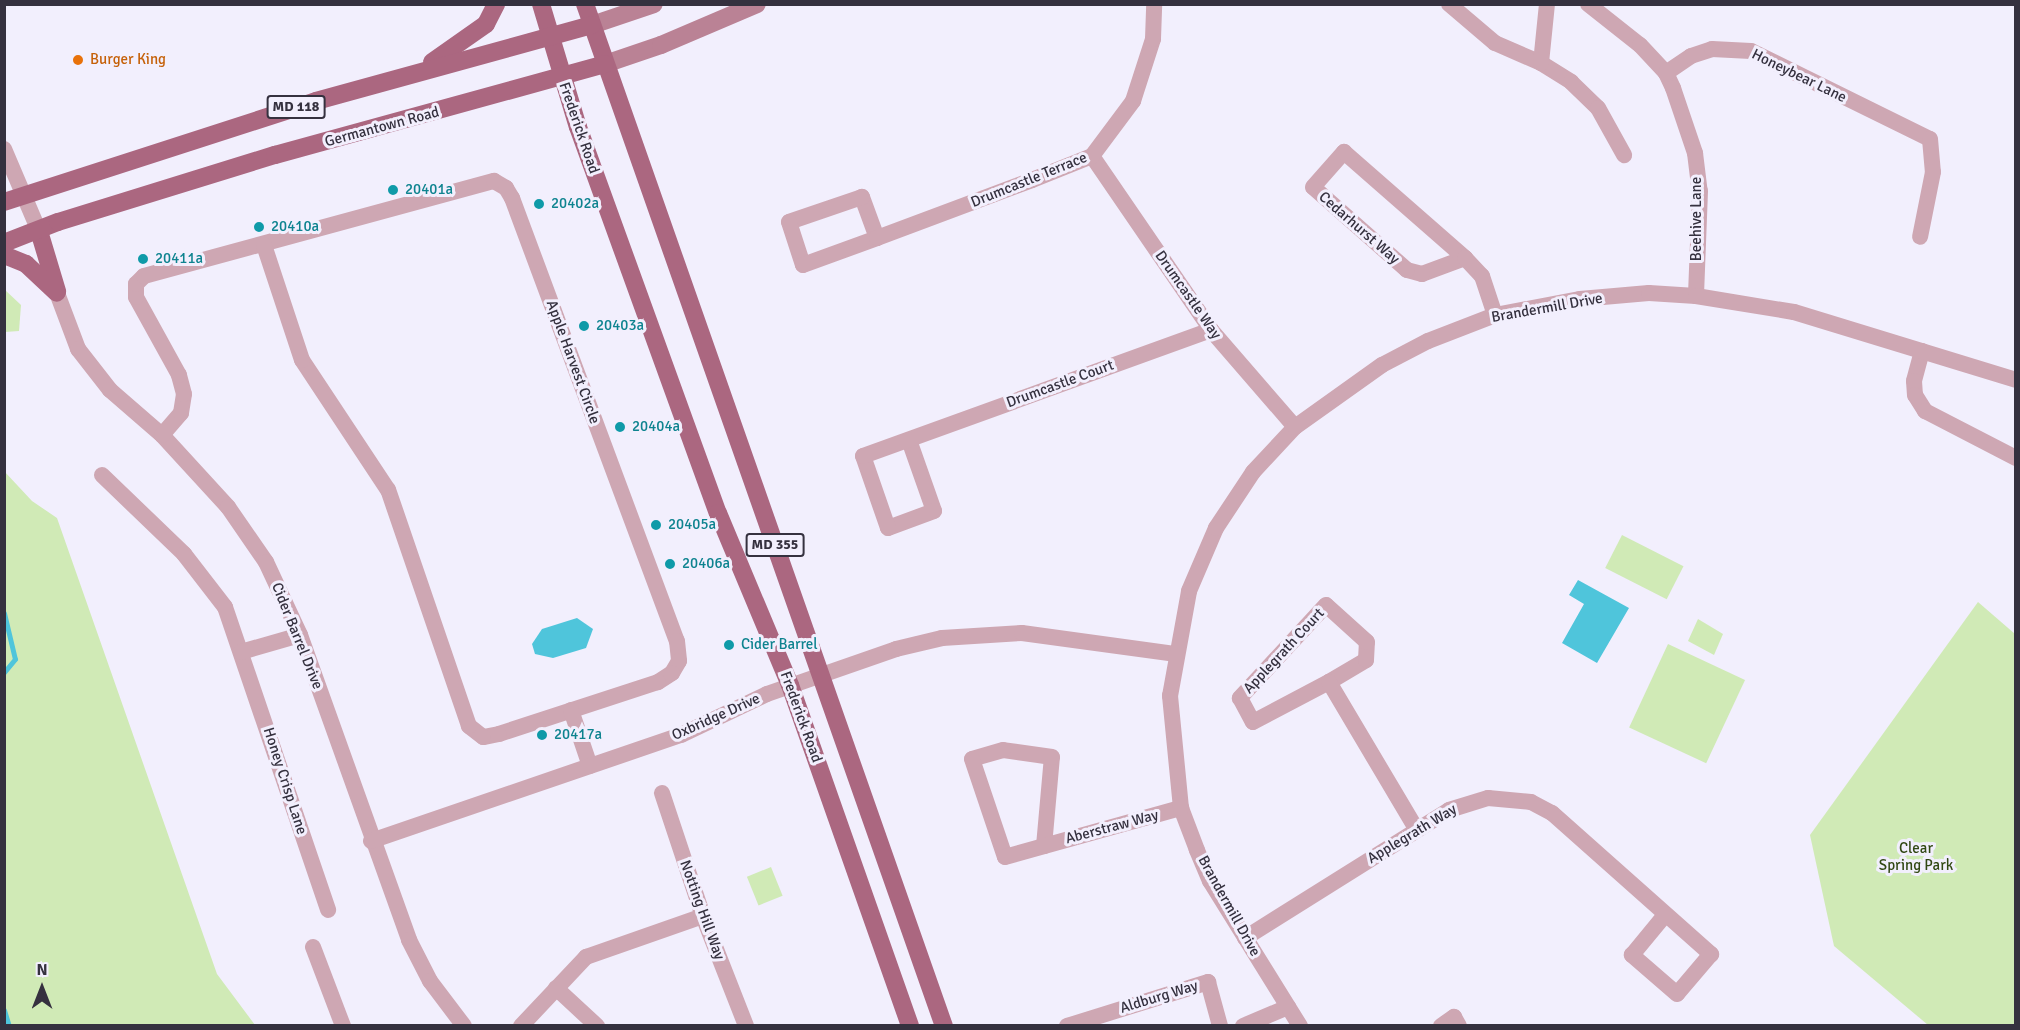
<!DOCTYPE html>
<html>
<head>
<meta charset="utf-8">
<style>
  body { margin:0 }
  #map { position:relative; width:2020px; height:1030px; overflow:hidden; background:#f2effd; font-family:Signika,sans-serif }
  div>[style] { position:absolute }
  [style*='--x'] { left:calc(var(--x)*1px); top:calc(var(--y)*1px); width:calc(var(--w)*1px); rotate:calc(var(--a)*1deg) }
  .green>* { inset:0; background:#d0eab6; transform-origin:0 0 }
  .water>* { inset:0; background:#4fc5db }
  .stream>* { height:5px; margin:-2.5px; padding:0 2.5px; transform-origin:2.5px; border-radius:2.5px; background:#4fc5db }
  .street>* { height:16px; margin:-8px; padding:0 8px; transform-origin:8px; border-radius:8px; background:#cea7b3 }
  .secondary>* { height:18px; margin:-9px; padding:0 9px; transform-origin:9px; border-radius:9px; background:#ba8295 }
  .primary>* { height:18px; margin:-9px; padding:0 9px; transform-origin:9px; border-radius:9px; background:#ab6780 }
  .dots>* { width:16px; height:16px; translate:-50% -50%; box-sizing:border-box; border:3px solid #f2effd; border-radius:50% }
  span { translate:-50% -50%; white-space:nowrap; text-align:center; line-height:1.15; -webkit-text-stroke:6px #f2effd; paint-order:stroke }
  .shield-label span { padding:2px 4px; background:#f2effd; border:2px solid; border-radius:4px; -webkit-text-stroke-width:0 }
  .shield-label { font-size:14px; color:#35313f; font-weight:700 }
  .food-label { font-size:15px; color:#c56008 }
  .left { translate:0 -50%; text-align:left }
  .street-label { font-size:15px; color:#35313f }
  .culture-label { font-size:15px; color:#0d838f }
  .park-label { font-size:15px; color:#314813 }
  .frame { position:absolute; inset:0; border:6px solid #35313f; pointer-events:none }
  .north { position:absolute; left:12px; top:958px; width:60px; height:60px; -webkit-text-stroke:4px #f2effd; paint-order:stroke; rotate:0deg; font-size:16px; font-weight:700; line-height:24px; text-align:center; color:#35313f }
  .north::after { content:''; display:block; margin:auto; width:21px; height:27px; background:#35313f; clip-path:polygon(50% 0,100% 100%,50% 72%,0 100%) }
</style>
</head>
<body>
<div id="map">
  <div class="green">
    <i style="clip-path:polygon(4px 289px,21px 305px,19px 331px,5px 332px)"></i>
    <i style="clip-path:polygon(4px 471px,32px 501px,57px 518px,217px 974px,255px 1025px,5px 1025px)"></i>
    <i style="left:1622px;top:535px;width:69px;height:37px;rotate:27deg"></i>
    <i style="clip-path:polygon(1978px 602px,2015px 634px,2015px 1025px,1928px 1025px,1834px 946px,1810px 835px)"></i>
    <i style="clip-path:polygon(1698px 619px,1723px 634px,1714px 655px,1688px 641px)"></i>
    <i style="left:1668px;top:644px;width:85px;height:92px;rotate:25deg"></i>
    <i style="left:771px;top:867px;width:31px;height:26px;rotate:68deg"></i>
  </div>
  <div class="water">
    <i style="clip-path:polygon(1578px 580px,1629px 608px,1597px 663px,1562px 643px,1584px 604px,1569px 595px)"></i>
    <i style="clip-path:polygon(577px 618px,593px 629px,586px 648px,553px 658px,535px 654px,532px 644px,542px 629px)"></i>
  </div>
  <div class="stream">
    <i style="--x:4;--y:613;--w:47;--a:76.6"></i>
    <i style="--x:15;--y:659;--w:17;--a:130"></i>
    <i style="--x:4;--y:1010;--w:17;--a:73"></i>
  </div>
  <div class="street">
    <i style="--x:1449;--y:4;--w:60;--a:40.3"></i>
    <i style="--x:1495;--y:43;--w:50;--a:23.5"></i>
    <i style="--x:1541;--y:63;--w:36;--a:32"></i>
    <i style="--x:1571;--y:82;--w:37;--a:44"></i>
    <i style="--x:1598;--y:108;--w:54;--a:61"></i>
    <i style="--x:1588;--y:4;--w:66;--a:38.3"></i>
    <i style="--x:1640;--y:45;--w:38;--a:47"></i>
    <i style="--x:1666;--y:73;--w:17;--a:65"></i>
    <i style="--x:1673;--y:88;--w:69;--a:71.3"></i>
    <i style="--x:1695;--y:153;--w:38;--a:83"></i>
    <i style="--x:1700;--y:191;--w:105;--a:92.2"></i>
    <i style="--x:1541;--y:63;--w:59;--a:-84.2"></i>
    <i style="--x:1666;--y:73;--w:30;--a:-34"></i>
    <i style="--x:1691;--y:56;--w:22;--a:-18"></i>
    <i style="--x:1712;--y:49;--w:39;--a:3"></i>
    <i style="--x:1751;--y:51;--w:199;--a:26.2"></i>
    <i style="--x:1930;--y:139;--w:33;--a:85"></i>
    <i style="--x:1933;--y:172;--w:66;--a:101.3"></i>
    <i style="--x:4;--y:149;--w:89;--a:66.9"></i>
    <i style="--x:1092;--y:156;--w:211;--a:55.6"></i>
    <i style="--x:1211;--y:330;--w:128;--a:49.1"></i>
    <i style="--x:877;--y:238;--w:44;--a:-110.1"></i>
    <i style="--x:862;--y:197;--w:77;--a:161.1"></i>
    <i style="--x:789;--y:222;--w:45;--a:72"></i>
    <i style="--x:803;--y:265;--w:79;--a:-20"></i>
    <i style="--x:877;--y:238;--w:165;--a:-20.5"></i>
    <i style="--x:1032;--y:180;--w:65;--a:-21.8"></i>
    <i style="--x:1092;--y:156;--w:69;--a:-53.3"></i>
    <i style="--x:1133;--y:101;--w:65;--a:-72.1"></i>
    <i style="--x:1153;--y:39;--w:35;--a:-88"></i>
    <i style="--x:1465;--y:258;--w:46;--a:159.6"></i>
    <i style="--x:1422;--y:274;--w:16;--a:-165"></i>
    <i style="--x:1407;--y:270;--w:125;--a:-138.6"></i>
    <i style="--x:1313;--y:187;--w:47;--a:-48.5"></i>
    <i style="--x:1344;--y:152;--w:161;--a:41.2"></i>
    <i style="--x:1465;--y:258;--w:25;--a:47"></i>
    <i style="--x:1482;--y:276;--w:41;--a:71.6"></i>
    <i style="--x:57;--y:293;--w:60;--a:69.4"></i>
    <i style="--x:78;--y:349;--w:52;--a:52"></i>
    <i style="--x:110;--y:390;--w:69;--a:40.9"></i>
    <i style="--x:162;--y:435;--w:98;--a:47.5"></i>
    <i style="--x:228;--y:507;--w:67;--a:55.4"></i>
    <i style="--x:266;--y:562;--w:81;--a:65"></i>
    <i style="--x:300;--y:635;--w:324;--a:70.3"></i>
    <i style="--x:409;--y:940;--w:46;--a:62.9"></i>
    <i style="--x:430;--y:981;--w:56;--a:52.9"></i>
    <i style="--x:1922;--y:351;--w:31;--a:105"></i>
    <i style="--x:1914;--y:381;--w:14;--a:86"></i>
    <i style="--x:1915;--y:395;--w:19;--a:58"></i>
    <i style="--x:1925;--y:411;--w:102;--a:27.3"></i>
    <i style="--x:162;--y:435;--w:29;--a:-49"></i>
    <i style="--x:181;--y:413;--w:19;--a:-81"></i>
    <i style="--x:184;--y:394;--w:20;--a:-105"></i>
    <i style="--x:179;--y:375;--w:89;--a:-118.9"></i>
    <i style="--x:136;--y:297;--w:13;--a:-90"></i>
    <i style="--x:136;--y:284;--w:11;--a:-45"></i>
    <i style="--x:144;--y:276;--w:363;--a:-15.2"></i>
    <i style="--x:494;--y:181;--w:14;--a:30"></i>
    <i style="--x:506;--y:188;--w:12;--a:59"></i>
    <i style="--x:512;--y:198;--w:473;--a:69.6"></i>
    <i style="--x:677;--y:641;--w:20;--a:84"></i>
    <i style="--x:679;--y:661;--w:14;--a:120"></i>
    <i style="--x:672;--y:673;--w:17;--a:147"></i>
    <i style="--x:658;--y:682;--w:167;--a:161.9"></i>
    <i style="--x:499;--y:734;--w:16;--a:169"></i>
    <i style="--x:483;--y:737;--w:18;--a:-142"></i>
    <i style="--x:469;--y:726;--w:250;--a:-108.9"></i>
    <i style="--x:388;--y:490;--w:156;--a:-123.5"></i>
    <i style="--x:302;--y:360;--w:121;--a:-108.3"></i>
    <i style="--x:909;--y:440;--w:75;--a:70.6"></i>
    <i style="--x:934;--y:511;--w:49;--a:159.7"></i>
    <i style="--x:888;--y:528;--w:76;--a:-109.1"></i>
    <i style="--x:863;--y:456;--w:370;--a:-19.9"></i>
    <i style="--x:102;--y:475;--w:114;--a:43.9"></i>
    <i style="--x:184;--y:554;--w:67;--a:52.3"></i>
    <i style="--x:225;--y:607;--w:320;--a:71.2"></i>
    <i style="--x:241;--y:652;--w:61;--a:-16.1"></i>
    <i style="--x:1329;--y:682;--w:43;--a:-30.7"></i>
    <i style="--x:1366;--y:660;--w:18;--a:-87"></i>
    <i style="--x:1367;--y:642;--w:55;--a:-137.9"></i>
    <i style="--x:1326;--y:605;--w:127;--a:132.8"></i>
    <i style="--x:1240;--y:698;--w:27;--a:62"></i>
    <i style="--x:1253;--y:722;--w:86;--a:-27.8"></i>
    <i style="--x:1329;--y:682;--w:172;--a:59.3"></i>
    <i style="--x:571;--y:710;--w:59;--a:71.3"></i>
    <i style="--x:662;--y:793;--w:130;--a:71.6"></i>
    <i style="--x:703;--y:916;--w:118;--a:68.6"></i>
    <i style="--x:371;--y:841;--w:328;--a:-18.9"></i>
    <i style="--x:681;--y:735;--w:95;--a:-25.5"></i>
    <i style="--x:767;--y:694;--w:137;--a:-19.2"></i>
    <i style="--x:896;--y:649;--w:47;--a:-13.4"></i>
    <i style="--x:942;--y:638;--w:80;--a:-3.6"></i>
    <i style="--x:1022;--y:633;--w:154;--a:7.8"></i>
    <i style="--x:1044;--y:846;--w:89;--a:-84.9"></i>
    <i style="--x:1052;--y:757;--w:49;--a:-171.9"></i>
    <i style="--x:1003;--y:750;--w:32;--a:164"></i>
    <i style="--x:972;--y:759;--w:103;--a:71.4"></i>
    <i style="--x:1005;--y:857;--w:183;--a:-15.6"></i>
    <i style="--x:1245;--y:938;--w:241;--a:-32.1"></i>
    <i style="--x:1449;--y:810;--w:41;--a:-17.1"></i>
    <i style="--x:1488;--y:798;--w:43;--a:5.3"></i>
    <i style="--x:1531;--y:802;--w:24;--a:28"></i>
    <i style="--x:1552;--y:813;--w:213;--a:41.6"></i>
    <i style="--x:1711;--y:954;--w:52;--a:130.4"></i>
    <i style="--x:1677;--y:994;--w:60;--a:-139.1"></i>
    <i style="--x:1632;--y:955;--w:52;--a:-50.5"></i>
    <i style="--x:313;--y:947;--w:85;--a:69.2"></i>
    <i style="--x:556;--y:988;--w:56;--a:42.8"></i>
    <i style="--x:521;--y:1026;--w:95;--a:-46.7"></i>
    <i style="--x:586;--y:957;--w:124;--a:-19.3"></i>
    <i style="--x:1067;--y:1026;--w:148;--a:-17.3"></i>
    <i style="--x:1208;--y:982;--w:46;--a:74.7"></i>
    <i style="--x:1243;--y:1026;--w:49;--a:-22.9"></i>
    <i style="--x:1300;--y:1026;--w:171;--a:-121.8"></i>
    <i style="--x:1210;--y:881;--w:34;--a:-113"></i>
    <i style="--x:1197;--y:850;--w:45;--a:-110.9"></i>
    <i style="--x:1181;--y:808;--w:113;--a:-95.6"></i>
    <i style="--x:1170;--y:696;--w:107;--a:-79.7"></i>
    <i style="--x:1189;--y:591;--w:69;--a:-66.8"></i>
    <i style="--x:1216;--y:528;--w:67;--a:-56.5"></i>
    <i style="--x:1253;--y:472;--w:62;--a:-47"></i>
    <i style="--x:1295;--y:427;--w:107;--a:-35.5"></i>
    <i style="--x:1382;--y:365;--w:52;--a:-27.6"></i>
    <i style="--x:1428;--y:341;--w:72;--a:-21.2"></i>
    <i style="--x:1495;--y:315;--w:86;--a:-10.7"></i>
    <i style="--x:1580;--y:299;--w:69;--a:-5"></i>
    <i style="--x:1649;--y:293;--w:47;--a:3.7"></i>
    <i style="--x:1696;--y:296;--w:99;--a:9.3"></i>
    <i style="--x:1794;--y:312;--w:232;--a:17"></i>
    <i style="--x:1441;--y:1026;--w:16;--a:-35"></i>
    <i style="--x:1454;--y:1017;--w:10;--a:61"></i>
  </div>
  <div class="secondary">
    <i style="--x:592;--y:25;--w:65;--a:-18.7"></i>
    <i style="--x:605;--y:64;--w:59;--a:-18.7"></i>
    <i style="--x:661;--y:45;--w:104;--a:-23.1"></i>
  </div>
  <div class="primary">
    <i style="--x:541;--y:4;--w:128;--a:73.3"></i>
    <i style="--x:578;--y:127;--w:411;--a:70.1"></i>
    <i style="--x:718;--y:513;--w:186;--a:67.3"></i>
    <i style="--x:790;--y:685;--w:361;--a:70.6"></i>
    <i style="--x:585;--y:4;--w:1083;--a:70.65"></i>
    <i style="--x:432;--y:62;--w:66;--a:-35.1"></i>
    <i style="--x:486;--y:24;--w:22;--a:-63"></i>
    <i style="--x:4;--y:202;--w:328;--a:-17.9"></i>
    <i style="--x:316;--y:101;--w:286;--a:-15.4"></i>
    <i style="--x:39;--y:231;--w:63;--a:73.3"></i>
    <i style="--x:4;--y:243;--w:58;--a:-21.3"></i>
    <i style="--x:58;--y:222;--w:227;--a:-17.2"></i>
    <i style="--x:275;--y:155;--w:342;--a:-15.4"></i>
    <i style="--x:4;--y:255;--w:24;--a:22"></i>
    <i style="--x:26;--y:264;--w:42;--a:43.1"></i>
  </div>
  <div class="dots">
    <i style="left:78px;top:60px;background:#e8710a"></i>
    <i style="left:393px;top:190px;background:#0f9aa8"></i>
    <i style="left:539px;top:204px;background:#0f9aa8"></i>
    <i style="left:259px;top:227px;background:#0f9aa8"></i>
    <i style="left:143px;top:259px;background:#0f9aa8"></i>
    <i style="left:584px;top:326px;background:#0f9aa8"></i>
    <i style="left:620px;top:427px;background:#0f9aa8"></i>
    <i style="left:656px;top:525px;background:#0f9aa8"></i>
    <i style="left:670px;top:564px;background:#0f9aa8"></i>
    <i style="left:729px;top:645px;background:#0f9aa8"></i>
    <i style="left:542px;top:735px;background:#0f9aa8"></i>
  </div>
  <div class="shield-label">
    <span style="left:296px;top:107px">MD 118</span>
    <span style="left:775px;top:545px">MD 355</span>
  </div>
  <div class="food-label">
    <span class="left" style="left:90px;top:60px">Burger King</span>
  </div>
  <div class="street-label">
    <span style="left:1799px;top:76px;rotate:26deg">Honeybear Lane</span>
    <span style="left:382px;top:127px;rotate:-15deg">Germantown Road</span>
    <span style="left:579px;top:128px;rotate:71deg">Frederick Road</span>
    <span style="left:1029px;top:180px;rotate:-22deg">Drumcastle Terrace</span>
    <span style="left:1697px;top:219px;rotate:-90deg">Beehive Lane</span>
    <span style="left:1359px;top:228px;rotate:41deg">Cedarhurst Way</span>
    <span style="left:1188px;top:295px;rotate:55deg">Drumcastle Way</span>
    <span style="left:1547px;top:308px;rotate:-10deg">Brandermill Drive</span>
    <span style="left:573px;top:362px;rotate:70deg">Apple Harvest Circle</span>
    <span style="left:1060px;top:384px;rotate:-20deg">Drumcastle Court</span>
    <span style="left:297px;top:636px;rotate:68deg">Cider Barrel Drive</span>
    <span style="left:1284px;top:651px;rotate:-47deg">Applegrath Court</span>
    <span style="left:716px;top:717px;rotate:-24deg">Oxbridge Drive</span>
    <span style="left:801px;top:717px;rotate:70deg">Frederick Road</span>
    <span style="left:285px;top:781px;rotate:72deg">Honey Crisp Lane</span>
    <span style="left:1112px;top:827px;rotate:-15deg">Aberstraw Way</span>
    <span style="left:1412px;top:834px;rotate:-31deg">Applegrath Way</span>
    <span style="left:1229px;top:906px;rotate:61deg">Brandermill Drive</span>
    <span style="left:702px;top:910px;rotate:70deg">Notting Hill Way</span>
    <span style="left:1159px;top:997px;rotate:-17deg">Aldburg Way</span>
  </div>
  <div class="culture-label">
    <span class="left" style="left:405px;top:190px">20401a</span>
    <span class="left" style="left:551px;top:204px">20402a</span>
    <span class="left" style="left:271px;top:227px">20410a</span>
    <span class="left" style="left:155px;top:259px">20411a</span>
    <span class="left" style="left:596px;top:326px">20403a</span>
    <span class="left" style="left:632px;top:427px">20404a</span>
    <span class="left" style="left:668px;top:525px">20405a</span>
    <span class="left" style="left:682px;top:564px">20406a</span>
    <span class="left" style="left:741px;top:645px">Cider Barrel</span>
    <span class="left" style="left:554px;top:735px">20417a</span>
  </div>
  <div class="park-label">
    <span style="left:1916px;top:857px">Clear<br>Spring Park</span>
  </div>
  <div class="frame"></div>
  <div class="north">N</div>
</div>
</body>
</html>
